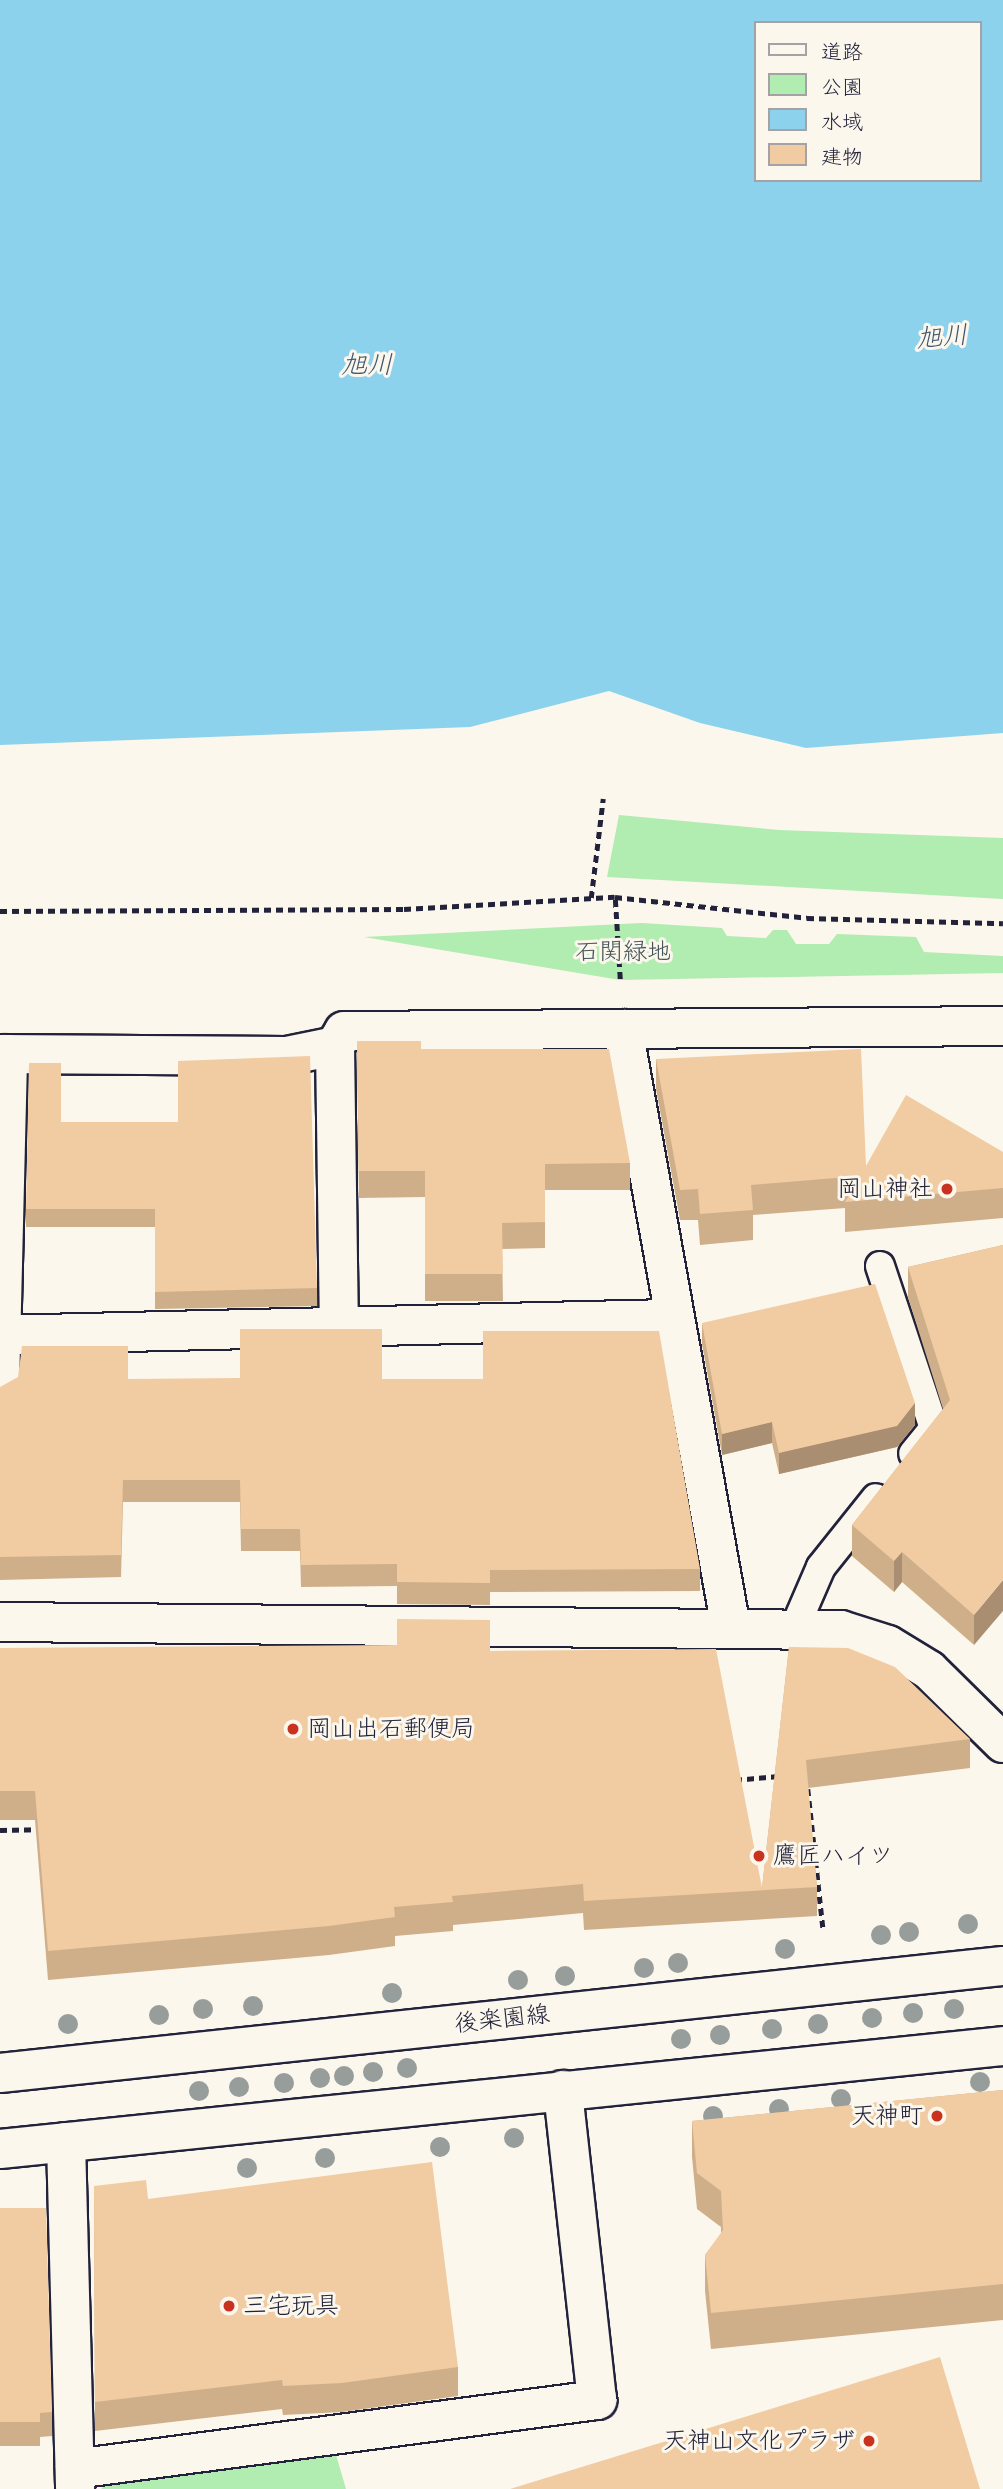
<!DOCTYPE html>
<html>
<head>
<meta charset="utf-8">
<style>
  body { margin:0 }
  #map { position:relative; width:1003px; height:2489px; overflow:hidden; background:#fbf7ec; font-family:Caveat,"Klee One",sans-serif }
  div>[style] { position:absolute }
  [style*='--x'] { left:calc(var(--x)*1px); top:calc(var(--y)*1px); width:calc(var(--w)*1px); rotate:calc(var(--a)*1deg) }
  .green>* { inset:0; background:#b1ecb0 }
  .water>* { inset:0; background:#8cd2ed }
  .path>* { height:4.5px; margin-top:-2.25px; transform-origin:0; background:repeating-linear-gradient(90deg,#22223b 0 7px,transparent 0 12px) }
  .roads { filter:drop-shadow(2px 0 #22223b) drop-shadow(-2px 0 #22223b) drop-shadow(0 2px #22223b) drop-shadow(0 -2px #22223b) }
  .lane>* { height:28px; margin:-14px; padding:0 14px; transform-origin:14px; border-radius:14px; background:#fbf7ec }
  .street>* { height:38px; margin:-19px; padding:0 19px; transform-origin:19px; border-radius:19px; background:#fbf7ec }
  .secondary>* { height:38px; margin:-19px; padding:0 19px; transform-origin:19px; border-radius:19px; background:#fbf7ec }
  .trees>* { width:20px; height:20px; margin:-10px; border-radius:50%; background:#979d9b }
  .wall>* { inset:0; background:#cfaf8a }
  .shaded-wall>* { inset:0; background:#a98e71 }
  .building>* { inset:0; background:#f1cba1 }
  .dots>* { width:19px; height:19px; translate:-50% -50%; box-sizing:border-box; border:4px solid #fbf7ec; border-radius:50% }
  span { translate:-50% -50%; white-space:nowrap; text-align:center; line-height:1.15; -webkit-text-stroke:6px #fbf7ec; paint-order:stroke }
  .park-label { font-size:24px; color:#465458 }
  .poi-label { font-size:24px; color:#22223b }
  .right { translate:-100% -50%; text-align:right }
  .left { translate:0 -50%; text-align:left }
  .street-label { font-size:24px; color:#22223b }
  .water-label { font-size:26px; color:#425770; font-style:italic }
  .legend { position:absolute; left:754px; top:21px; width:228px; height:161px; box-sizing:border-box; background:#fbf7ec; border:2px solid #a4a2a5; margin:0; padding:9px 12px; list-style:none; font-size:21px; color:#22223b }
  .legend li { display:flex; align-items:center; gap:14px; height:35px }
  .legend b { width:35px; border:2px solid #a4a2a5 }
</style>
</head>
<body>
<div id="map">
  <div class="green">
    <i style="clip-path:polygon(619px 815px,779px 830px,1003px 838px,1003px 899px,607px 877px)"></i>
    <i style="clip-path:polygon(642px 923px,722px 928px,727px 936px,766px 938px,773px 930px,787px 930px,796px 944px,829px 944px,837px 934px,916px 937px,924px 952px,1003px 956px,1003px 973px,620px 980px,364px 937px)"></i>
    <i style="clip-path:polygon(336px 2455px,346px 2489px,101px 2489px,120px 2473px)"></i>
  </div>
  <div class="water">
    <i style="clip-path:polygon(evenodd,0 0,1003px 0,1003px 733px,806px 748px,700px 723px,609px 691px,470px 727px,0 745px,0 0,756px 23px,980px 23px,980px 180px,756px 180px,756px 23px)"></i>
  </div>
  <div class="path">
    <i style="--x:591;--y:898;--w:100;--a:-83.1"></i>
    <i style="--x:0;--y:911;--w:404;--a:-0.3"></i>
    <i style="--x:404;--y:909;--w:211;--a:-3.3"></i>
    <i style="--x:620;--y:979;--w:82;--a:-93.5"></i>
    <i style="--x:615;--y:897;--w:193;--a:6.2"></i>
    <i style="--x:807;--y:918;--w:196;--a:1.5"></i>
    <i style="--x:735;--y:1780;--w:44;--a:-5.2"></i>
    <i style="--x:808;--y:1789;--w:140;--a:83.8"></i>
    <i style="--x:0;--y:1830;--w:39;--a:-1"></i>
  </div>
  <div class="roads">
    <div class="lane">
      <i style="--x:880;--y:1266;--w:171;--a:71.6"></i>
      <i style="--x:934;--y:1428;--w:33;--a:129"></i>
      <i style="--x:795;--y:1627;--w:65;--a:-66.6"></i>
      <i style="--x:821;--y:1567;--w:88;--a:-51.4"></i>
    </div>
    <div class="street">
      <i style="--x:623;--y:1029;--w:609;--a:79.78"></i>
      <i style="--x:335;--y:1046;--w:285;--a:89.2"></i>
      <i style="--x:0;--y:1054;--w:286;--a:0.4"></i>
      <i style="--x:286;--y:1056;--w:50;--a:-11.5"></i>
      <i style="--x:335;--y:1046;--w:17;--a:-59"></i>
      <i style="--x:0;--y:1335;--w:671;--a:-1.37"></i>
      <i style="--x:0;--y:1387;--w:333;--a:-88.6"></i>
      <i style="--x:66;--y:2142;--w:347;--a:88.5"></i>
      <i style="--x:75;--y:2469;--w:527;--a:-7.53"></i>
      <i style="--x:597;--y:2400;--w:312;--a:-96.3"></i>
    </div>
    <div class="secondary">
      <i style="--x:344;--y:1031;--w:659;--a:-0.43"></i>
      <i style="--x:0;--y:1622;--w:841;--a:0.55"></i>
      <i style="--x:841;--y:1630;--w:49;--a:17.7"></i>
      <i style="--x:888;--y:1645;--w:48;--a:31.4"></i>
      <i style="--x:929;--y:1670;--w:104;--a:44.6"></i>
      <i style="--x:0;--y:2073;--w:1009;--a:-6.09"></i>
      <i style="--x:0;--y:2149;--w:1008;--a:-5.86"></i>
    </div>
  </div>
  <div class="trees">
    <i style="left:968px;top:1924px"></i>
    <i style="left:909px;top:1932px"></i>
    <i style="left:881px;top:1935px"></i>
    <i style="left:785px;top:1949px"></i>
    <i style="left:678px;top:1963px"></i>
    <i style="left:644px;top:1968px"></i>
    <i style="left:565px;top:1976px"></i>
    <i style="left:518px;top:1980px"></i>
    <i style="left:392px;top:1993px"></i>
    <i style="left:253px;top:2006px"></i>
    <i style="left:203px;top:2009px"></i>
    <i style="left:954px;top:2009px"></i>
    <i style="left:913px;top:2013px"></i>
    <i style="left:159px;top:2015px"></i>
    <i style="left:872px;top:2018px"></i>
    <i style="left:68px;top:2024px"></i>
    <i style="left:818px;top:2024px"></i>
    <i style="left:772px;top:2029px"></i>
    <i style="left:720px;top:2035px"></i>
    <i style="left:681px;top:2039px"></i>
    <i style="left:407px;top:2068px"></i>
    <i style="left:373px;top:2072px"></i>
    <i style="left:344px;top:2076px"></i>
    <i style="left:320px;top:2078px"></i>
    <i style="left:980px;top:2082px"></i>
    <i style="left:284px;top:2083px"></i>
    <i style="left:239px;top:2087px"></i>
    <i style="left:199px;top:2091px"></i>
    <i style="left:841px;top:2099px"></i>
    <i style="left:779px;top:2109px"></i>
    <i style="left:713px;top:2116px"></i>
    <i style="left:514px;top:2138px"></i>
    <i style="left:440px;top:2147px"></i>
    <i style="left:325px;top:2158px"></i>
    <i style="left:247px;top:2168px"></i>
  </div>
  <div class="wall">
    <i style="clip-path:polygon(357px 1041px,421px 1049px,630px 1163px,630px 1190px,545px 1190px,545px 1248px,502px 1249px,503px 1301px,425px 1301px,425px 1197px,359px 1198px)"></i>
    <i style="clip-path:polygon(656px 1059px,866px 1166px,1003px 1152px,1003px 1218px,845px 1232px,845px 1208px,753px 1215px,753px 1240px,700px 1245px,698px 1220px,680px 1220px,656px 1089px)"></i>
    <i style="clip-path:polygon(61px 1122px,317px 1288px,317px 1306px,155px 1309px,155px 1227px,26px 1227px,26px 1209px)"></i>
    <i style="clip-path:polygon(1003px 1245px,974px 1645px,902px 1582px,894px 1592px,852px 1556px,852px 1525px,943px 1409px,908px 1297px,908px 1267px)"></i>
    <i style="clip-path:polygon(702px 1323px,915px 1425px,897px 1447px,779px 1474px,772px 1443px,722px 1455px,702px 1344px)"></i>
    <i style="clip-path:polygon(128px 1379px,382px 1379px,700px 1569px,700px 1591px,490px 1592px,490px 1605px,397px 1604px,397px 1586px,301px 1587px,300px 1551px,241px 1551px,240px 1502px,123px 1502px,121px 1577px,0 1580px,0 1387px)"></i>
    <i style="clip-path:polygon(789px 1647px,970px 1739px,970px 1768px,808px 1788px,817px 1887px,817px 1916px,584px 1930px,583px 1913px,453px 1925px,453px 1931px,395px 1936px,395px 1946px,329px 1955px,48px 1980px,35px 1820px,0 1820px,0 1648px,490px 1651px,762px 1888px)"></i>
    <i style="clip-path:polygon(1003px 2090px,1003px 2320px,711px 2349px,705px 2291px,705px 2255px,721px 2234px,721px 2227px,697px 2209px,692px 2157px,692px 2121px)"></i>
    <i style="clip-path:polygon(94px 2186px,148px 2199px,458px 2367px,458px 2396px,342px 2412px,283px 2415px,282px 2409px,95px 2431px)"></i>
    <i style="clip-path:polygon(0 2208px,52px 2412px,52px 2436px,40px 2437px,40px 2446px,0 2446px)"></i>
  </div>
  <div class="shaded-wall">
    <i style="clip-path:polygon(915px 1403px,915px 1425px,897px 1447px,779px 1474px,779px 1453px)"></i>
    <i style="clip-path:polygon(772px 1422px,772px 1443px,722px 1455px,722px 1434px)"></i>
    <i style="clip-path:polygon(902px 1552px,902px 1582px,894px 1592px,894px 1561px)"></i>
    <i style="clip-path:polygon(1003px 1580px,1003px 1611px,974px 1645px,974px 1615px)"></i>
  </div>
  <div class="building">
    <i style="clip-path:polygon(357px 1041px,421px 1041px,421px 1049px,609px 1049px,630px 1163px,545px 1164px,545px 1222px,502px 1223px,503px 1274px,425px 1274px,425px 1171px,359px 1171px)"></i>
    <i style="clip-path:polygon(861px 1049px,866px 1166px,906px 1095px,1003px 1152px,1003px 1188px,845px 1202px,860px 1176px,751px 1185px,753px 1210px,700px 1214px,698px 1189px,680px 1190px,656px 1059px)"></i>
    <i style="clip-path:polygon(310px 1056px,317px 1288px,155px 1292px,155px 1209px,26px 1209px,29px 1063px,61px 1063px,61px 1122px,178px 1122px,178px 1061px)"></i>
    <i style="clip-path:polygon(1003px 1245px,1003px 1580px,974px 1615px,902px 1552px,894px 1561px,852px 1525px,950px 1400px,908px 1267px)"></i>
    <i style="clip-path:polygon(875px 1284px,915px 1403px,897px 1426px,779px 1453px,772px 1422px,722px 1434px,702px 1323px)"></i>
    <i style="clip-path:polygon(240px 1329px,382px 1329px,382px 1379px,483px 1379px,483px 1331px,659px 1331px,700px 1569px,490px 1570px,490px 1583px,397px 1582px,397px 1564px,301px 1565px,300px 1529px,241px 1529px,240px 1480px,123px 1480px,121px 1555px,0 1557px,0 1387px,18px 1377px,22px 1346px,128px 1346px,128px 1379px,240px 1378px)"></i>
    <i style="clip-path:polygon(397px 1619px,490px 1620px,490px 1651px,716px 1649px,762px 1888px,789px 1647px,848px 1648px,895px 1667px,970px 1739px,806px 1760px,817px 1887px,584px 1901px,583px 1884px,452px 1896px,453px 1902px,394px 1907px,395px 1917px,329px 1926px,48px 1951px,35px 1791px,0 1791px,0 1648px,397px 1645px)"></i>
    <i style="clip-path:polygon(1003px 2090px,1003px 2284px,711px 2313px,705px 2255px,723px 2230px,721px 2191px,697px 2173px,692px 2121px)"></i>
    <i style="clip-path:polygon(432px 2162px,458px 2367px,342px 2383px,283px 2386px,282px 2380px,95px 2402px,94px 2186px,146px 2180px,148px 2199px)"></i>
    <i style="clip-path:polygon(0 2208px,46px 2208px,52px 2412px,40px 2413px,40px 2422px,0 2422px)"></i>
    <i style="clip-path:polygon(940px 2357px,980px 2489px,510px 2489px)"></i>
  </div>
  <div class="dots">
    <i style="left:947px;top:1189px;background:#c8321e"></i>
    <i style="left:293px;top:1729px;background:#c8321e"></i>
    <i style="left:759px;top:1856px;background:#c8321e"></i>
    <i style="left:937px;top:2116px;background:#c8321e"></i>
    <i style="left:229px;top:2306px;background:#c8321e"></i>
    <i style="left:869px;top:2441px;background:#c8321e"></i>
  </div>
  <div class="park-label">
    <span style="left:623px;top:952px">石関緑地</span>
  </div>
  <div class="poi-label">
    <span class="right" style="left:933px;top:1189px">岡山神社</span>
    <span class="left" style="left:307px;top:1729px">岡山出石郵便局</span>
    <span class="left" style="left:773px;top:1856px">鷹匠ハイツ</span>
    <span class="right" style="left:923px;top:2116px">天神町</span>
    <span class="left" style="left:243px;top:2306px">三宅玩具</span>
    <span class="right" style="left:855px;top:2441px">天神山文化プラザ</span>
  </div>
  <div class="street-label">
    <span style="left:502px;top:2019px;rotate:-6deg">後楽園線</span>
  </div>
  <div class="water-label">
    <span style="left:942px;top:337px;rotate:-5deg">旭川</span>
    <span style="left:367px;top:365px">旭川</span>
  </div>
  <ul class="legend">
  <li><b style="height:9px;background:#fbf7ec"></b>道路</li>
  <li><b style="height:19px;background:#b1ecb0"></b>公園</li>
  <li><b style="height:19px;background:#8cd2ed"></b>水域</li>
  <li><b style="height:19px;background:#f1cba1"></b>建物</li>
  </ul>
</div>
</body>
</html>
